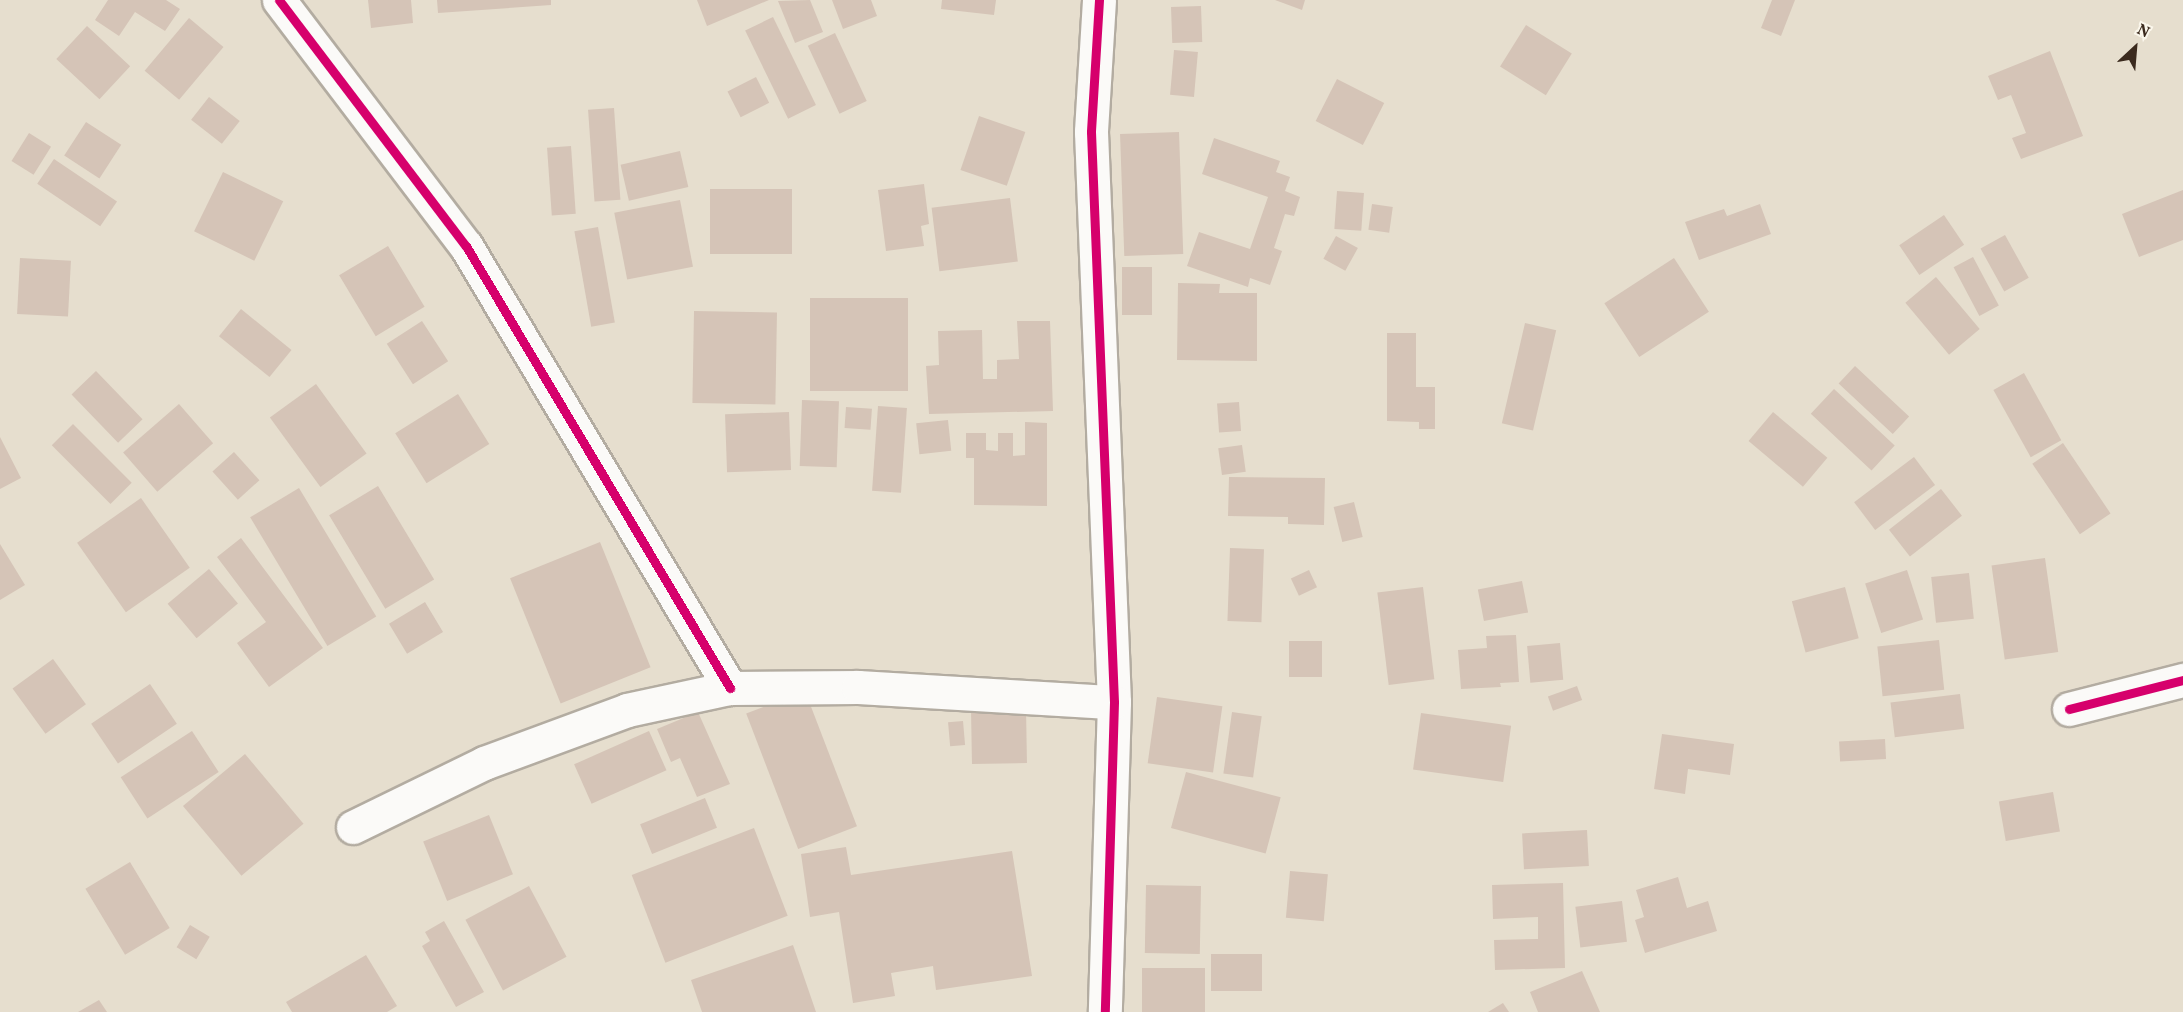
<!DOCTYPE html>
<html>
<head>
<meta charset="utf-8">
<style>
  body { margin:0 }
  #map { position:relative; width:2183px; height:1012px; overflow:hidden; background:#e6dece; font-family:Vollkorn,serif }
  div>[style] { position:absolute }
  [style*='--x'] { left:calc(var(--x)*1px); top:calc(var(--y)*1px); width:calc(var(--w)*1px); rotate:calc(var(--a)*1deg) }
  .building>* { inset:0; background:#d5c4b7; transform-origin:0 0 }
  .roads { filter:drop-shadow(2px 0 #b3aca1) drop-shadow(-2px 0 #b3aca1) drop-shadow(0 2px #b3aca1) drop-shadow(0 -2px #b3aca1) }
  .street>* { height:33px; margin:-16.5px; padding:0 16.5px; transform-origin:16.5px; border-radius:16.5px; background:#fbfaf8 }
  .cycleway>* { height:9px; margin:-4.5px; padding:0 4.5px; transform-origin:4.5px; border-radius:4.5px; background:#d6006c }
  span { translate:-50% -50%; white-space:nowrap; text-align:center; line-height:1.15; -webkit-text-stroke:4.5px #fbf7ec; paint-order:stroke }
  .north { position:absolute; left:2105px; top:18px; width:60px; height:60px; -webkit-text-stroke:4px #fbf7ec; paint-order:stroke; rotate:26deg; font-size:16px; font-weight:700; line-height:24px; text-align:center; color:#3b2a1e }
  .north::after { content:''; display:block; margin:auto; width:21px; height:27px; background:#3b2a1e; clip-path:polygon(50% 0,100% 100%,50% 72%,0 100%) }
</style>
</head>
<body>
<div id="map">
  <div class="building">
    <i style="clip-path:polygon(108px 0,166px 0,180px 9px,165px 31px,135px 12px,119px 36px,95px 20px)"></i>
    <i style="clip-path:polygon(368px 0,411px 0,413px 23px,371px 28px)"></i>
    <i style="clip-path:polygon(437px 0,551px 0,551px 5px,438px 13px)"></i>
    <i style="clip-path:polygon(697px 0,769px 0,707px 26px)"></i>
    <i style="clip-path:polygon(810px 0,823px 32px,795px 43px,778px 1px)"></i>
    <i style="clip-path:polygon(832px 0,871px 0,877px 16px,843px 29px)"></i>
    <i style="clip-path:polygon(942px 0,996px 0,994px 15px,941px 9px)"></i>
    <i style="clip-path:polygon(1275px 0,1305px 0,1302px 10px)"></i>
    <i style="clip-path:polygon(1772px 0,1795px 0,1781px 36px,1761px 28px)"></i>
    <i style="left:1201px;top:6px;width:36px;height:30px;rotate:88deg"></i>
    <i style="left:773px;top:17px;width:98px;height:31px;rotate:64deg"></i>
    <i style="left:189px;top:18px;width:45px;height:69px;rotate:40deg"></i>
    <i style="left:1526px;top:25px;width:54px;height:49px;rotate:32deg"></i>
    <i style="left:87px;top:26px;width:59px;height:45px;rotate:43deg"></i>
    <i style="left:835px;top:33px;width:75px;height:30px;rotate:65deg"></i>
    <i style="left:1174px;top:50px;width:24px;height:45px;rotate:5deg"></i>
    <i style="clip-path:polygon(2050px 51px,2083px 136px,2021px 159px,2012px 138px,2026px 133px,2011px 95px,1998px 100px,1988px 76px)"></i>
    <i style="left:756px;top:77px;width:29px;height:32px;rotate:63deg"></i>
    <i style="left:1337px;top:79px;width:53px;height:47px;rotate:27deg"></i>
    <i style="left:209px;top:97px;width:39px;height:29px;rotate:38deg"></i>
    <i style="left:614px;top:108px;width:92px;height:26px;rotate:86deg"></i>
    <i style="left:979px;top:116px;width:49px;height:57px;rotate:19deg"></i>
    <i style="left:86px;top:122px;width:42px;height:40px;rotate:33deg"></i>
    <i style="left:1179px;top:132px;width:122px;height:59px;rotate:88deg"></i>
    <i style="left:29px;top:133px;width:26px;height:33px;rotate:32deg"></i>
    <i style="clip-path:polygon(1214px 138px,1280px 161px,1276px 172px,1290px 177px,1285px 191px,1300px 197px,1294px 216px,1285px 214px,1274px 248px,1282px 251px,1270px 285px,1250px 278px,1248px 287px,1187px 266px,1199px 232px,1250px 249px,1268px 197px,1202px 174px)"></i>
    <i style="left:571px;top:146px;width:68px;height:24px;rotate:86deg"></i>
    <i style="left:680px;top:151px;width:37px;height:61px;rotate:77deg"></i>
    <i style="left:54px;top:159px;width:76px;height:30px;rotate:34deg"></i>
    <i style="left:223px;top:172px;width:67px;height:66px;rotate:26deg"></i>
    <i style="clip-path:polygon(924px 184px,929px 224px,921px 226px,924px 246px,886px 251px,878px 190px)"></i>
    <i style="left:710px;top:189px;width:82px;height:65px"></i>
    <i style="clip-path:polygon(2183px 190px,2183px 240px,2139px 257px,2122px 214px)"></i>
    <i style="left:1337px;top:191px;width:27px;height:38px;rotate:4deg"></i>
    <i style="left:1010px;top:198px;width:64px;height:79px;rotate:83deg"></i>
    <i style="left:680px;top:200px;width:68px;height:67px;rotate:79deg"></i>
    <i style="left:1372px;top:204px;width:21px;height:26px;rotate:8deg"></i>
    <i style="clip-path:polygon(1760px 204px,1771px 234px,1699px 260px,1685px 222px,1724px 209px,1727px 216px)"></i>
    <i style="left:1944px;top:215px;width:36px;height:54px;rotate:56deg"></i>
    <i style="left:598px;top:227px;width:97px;height:24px;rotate:80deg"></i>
    <i style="left:2005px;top:235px;width:49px;height:28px;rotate:61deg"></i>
    <i style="left:1336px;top:236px;width:25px;height:26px;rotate:29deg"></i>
    <i style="left:388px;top:246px;width:71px;height:57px;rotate:59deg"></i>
    <i style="left:1973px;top:257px;width:55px;height:22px;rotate:62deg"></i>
    <i style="left:20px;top:258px;width:51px;height:56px;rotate:3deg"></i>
    <i style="left:1674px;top:258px;width:64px;height:83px;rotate:57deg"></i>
    <i style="left:1122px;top:267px;width:30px;height:48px"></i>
    <i style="left:1936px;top:277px;width:68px;height:40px;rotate:50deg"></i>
    <i style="clip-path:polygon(1178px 283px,1220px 284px,1219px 293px,1257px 293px,1257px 361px,1177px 360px)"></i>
    <i style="left:810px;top:298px;width:98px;height:93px"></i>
    <i style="left:241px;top:309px;width:65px;height:35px;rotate:39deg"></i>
    <i style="left:694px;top:311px;width:83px;height:92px;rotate:1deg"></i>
    <i style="left:422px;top:321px;width:48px;height:42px;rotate:57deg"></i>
    <i style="clip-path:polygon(1017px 321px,1050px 321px,1053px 411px,929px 414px,926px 366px,939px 365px,938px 331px,982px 330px,983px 379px,997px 379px,997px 360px,1019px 359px)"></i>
    <i style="left:1525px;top:323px;width:32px;height:103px;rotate:13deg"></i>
    <i style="clip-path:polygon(1387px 333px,1416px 333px,1416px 387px,1435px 387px,1435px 429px,1419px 429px,1419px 422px,1387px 421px)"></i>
    <i style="left:1855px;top:366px;width:74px;height:24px;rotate:43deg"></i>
    <i style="left:96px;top:371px;width:67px;height:34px;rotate:46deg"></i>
    <i style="left:2024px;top:373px;width:77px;height:35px;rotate:61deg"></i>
    <i style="left:316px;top:384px;width:86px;height:57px;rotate:54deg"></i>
    <i style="left:1834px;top:389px;width:83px;height:34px;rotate:43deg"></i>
    <i style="left:458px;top:394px;width:59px;height:74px;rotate:58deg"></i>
    <i style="left:802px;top:400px;width:37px;height:66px;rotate:2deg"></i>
    <i style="left:1239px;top:402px;width:29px;height:22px;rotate:86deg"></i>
    <i style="left:179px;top:404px;width:52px;height:74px;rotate:49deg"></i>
    <i style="left:878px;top:406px;width:29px;height:85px;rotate:4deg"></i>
    <i style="left:846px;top:407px;width:26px;height:21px;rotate:4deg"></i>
    <i style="left:789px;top:412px;width:58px;height:64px;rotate:88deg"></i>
    <i style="left:1773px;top:412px;width:71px;height:38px;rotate:40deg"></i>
    <i style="left:948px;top:420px;width:31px;height:32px;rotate:84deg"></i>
    <i style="clip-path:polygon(1025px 422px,1047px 423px,1047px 506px,974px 505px,974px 458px,966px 458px,966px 433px,986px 433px,986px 450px,998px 451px,998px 433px,1013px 433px,1013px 456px,1025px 455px)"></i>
    <i style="left:73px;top:424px;width:83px;height:30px;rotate:45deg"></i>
    <i style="clip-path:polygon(0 437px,21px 478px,0 489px)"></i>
    <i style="left:2063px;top:443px;width:85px;height:37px;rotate:56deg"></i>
    <i style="left:1242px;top:445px;width:27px;height:24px;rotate:82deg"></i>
    <i style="left:234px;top:452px;width:38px;height:29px;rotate:48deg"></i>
    <i style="left:1914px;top:457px;width:35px;height:75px;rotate:53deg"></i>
    <i style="clip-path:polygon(1229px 477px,1325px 478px,1324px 525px,1288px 524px,1288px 517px,1228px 516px)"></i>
    <i style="left:378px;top:486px;width:109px;height:57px;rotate:59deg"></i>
    <i style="left:299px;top:488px;width:150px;height:57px;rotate:59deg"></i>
    <i style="left:1941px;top:489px;width:34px;height:66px;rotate:52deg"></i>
    <i style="left:141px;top:498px;width:85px;height:78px;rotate:55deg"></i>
    <i style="left:1354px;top:502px;width:36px;height:21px;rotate:76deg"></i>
    <i style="clip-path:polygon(241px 538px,323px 648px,269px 687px,237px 643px,266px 622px,217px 557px)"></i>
    <i style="left:600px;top:542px;width:135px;height:97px;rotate:68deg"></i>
    <i style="clip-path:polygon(0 544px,25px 585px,0 600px)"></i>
    <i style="left:1230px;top:548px;width:34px;height:73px;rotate:2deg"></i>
    <i style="left:2045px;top:558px;width:95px;height:54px;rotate:82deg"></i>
    <i style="left:209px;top:569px;width:45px;height:54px;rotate:50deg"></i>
    <i style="left:1309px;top:570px;width:19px;height:20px;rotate:65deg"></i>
    <i style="left:1907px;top:570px;width:52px;height:44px;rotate:72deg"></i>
    <i style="left:1969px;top:573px;width:46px;height:38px;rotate:84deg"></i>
    <i style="left:1522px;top:581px;width:32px;height:45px;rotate:79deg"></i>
    <i style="left:1423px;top:587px;width:93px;height:46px;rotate:83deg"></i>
    <i style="left:1845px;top:587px;width:53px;height:55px;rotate:75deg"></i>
    <i style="left:425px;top:602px;width:35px;height:42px;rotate:59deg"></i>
    <i style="clip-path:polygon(1516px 635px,1519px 682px,1500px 683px,1501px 687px,1461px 689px,1458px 650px,1487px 648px,1486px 636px)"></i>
    <i style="left:1939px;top:640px;width:50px;height:62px;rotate:84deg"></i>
    <i style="left:1289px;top:641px;width:33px;height:36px"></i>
    <i style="left:1560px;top:643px;width:37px;height:33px;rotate:85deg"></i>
    <i style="left:53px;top:659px;width:56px;height:50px;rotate:54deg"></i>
    <i style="left:150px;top:684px;width:48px;height:71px;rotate:56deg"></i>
    <i style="left:1577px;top:686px;width:15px;height:31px;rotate:70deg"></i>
    <i style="left:805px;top:691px;width:145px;height:63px;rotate:69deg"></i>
    <i style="left:1960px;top:694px;width:35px;height:70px;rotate:83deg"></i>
    <i style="left:1157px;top:697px;width:66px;height:67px;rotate:8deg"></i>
    <i style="left:1026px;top:708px;width:55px;height:55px;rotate:89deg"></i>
    <i style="clip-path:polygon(698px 712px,730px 784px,697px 797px,680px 758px,671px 762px,657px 729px)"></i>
    <i style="left:1232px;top:712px;width:30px;height:62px;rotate:8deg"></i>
    <i style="left:1421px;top:713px;width:91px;height:57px;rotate:8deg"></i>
    <i style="left:963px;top:721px;width:24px;height:15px;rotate:85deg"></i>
    <i style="left:192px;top:731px;width:49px;height:85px;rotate:57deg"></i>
    <i style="left:649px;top:731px;width:43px;height:82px;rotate:66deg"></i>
    <i style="clip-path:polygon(1662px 734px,1734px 744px,1730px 775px,1688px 769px,1685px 794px,1654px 789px)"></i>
    <i style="left:1885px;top:739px;width:20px;height:46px;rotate:87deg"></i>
    <i style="left:245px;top:754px;width:91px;height:81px;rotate:50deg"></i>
    <i style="left:1186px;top:772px;width:98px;height:58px;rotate:15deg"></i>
    <i style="left:2053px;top:792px;width:40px;height:55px;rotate:80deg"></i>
    <i style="left:705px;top:798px;width:32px;height:70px;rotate:68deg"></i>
    <i style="left:489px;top:815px;width:64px;height:71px;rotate:68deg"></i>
    <i style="left:754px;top:828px;width:94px;height:131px;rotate:69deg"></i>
    <i style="left:1587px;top:830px;width:36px;height:65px;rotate:87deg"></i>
    <i style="clip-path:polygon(846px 847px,851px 875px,1012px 851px,1032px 976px,936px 990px,933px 966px,891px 973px,895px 996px,853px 1003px,839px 912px,810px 917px,801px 854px)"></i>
    <i style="left:130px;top:862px;width:77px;height:52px;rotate:59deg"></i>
    <i style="left:1290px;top:871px;width:38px;height:47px;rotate:5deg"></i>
    <i style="clip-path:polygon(1678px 877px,1687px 908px,1708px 901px,1717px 931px,1645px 953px,1635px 920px,1644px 917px,1636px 890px)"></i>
    <i style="clip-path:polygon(1563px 883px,1565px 968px,1495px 970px,1494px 940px,1538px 939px,1538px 917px,1493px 919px,1492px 885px)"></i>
    <i style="left:1146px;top:885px;width:55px;height:68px;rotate:1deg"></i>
    <i style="left:529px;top:886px;width:80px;height:72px;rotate:62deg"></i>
    <i style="left:1622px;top:901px;width:41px;height:47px;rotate:83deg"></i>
    <i style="clip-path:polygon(444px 921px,484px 992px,456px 1007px,422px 946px,430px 941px,425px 932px)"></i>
    <i style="left:190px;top:925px;width:23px;height:26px;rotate:31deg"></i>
    <i style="clip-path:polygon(793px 945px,816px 1012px,702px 1012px,691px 980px)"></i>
    <i style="left:1211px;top:954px;width:51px;height:37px"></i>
    <i style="clip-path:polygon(366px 955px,397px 1006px,387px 1012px,292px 1012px,286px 1002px)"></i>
    <i style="left:1142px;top:968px;width:63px;height:44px"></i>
    <i style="clip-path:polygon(1582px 971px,1600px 1012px,1538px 1012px,1530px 992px)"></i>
    <i style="clip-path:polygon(99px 1000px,107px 1012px,78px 1012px)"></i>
    <i style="clip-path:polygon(1503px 1003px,1509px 1012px,1488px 1012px)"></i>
  </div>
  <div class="roads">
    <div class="street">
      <i style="--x:279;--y:0;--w:309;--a:52.8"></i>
      <i style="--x:466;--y:246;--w:515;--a:59.15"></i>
      <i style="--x:1099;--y:0;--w:132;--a:93.5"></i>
      <i style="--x:1091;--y:132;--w:570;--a:87.69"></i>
      <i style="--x:1114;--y:702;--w:310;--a:91.7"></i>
      <i style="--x:2069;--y:709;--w:118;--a:-14.3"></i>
      <i style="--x:353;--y:827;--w:146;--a:-26"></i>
      <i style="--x:484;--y:763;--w:153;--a:-20.3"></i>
      <i style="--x:627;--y:710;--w:105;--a:-12.1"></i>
      <i style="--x:730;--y:688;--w:128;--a:-0.4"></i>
      <i style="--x:858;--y:687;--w:256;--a:3.4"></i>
    </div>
  </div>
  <div class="cycleway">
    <i style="--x:279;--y:0;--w:309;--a:52.8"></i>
    <i style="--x:466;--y:246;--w:515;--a:59.15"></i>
    <i style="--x:1099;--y:0;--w:132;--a:93.5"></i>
    <i style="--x:1091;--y:132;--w:570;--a:87.69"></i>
    <i style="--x:1114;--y:702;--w:310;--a:91.7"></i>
    <i style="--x:2069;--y:709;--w:118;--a:-14.3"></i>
  </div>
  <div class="north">N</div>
</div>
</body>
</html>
